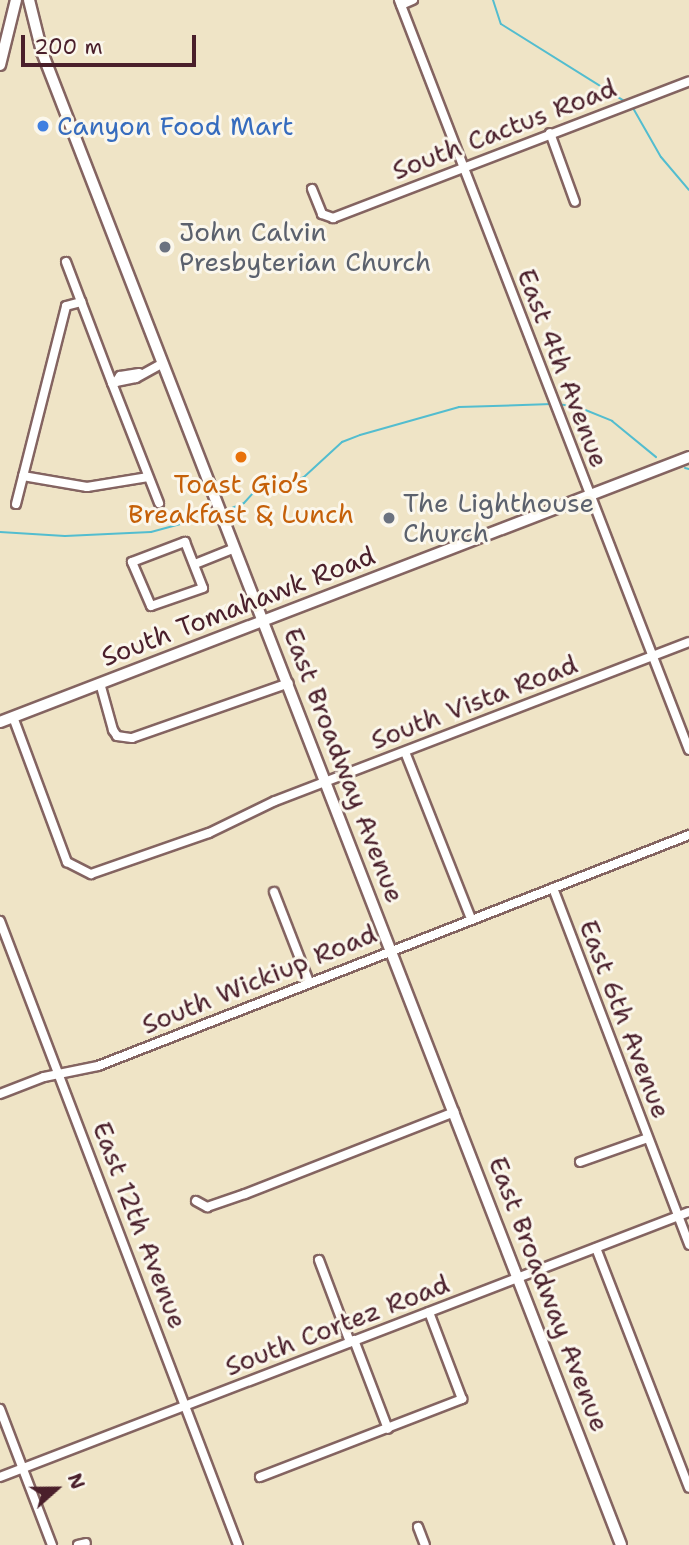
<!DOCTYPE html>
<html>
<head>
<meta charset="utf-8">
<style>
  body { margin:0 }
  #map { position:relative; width:689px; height:1545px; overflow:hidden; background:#efe4c6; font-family:"Shantell Sans",sans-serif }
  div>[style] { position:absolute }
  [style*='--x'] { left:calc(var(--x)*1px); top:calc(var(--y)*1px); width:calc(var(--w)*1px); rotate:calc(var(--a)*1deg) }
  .stream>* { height:2px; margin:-1px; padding:0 1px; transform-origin:1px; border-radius:1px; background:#53bdcf }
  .roads { filter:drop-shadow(2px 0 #846461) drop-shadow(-2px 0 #846461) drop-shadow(0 2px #846461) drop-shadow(0 -2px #846461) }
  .minor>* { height:8px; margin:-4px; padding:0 4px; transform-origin:4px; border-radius:4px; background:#fff }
  .major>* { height:10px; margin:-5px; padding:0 5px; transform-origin:5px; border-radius:5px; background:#fff }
  .dots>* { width:19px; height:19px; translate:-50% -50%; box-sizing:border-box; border:4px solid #fbf7ec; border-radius:50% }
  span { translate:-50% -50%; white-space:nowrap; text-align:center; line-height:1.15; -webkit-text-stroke:6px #fbf7ec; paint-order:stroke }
  .shop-label { font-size:26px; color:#366cbe }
  .left { translate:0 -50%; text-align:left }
  .street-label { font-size:26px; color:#4a1f2b }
  .worship-label { font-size:26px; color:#5b616d }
  .food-label { font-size:26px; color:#c56008 }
  .north { position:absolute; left:21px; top:1454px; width:70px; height:70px; -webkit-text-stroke:5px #fbf7ec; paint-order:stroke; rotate:69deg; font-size:19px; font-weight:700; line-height:28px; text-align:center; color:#4a1f2b }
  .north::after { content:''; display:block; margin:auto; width:24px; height:32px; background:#4a1f2b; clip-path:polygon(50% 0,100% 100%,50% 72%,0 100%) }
  .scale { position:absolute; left:21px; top:35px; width:175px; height:32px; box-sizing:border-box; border:4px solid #4a1f2b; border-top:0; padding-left:9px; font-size:21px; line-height:24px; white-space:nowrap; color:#4a1f2b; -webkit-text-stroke:5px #fbf7ec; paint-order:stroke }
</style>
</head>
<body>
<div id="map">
  <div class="stream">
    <i style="--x:493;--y:0;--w:25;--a:72"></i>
    <i style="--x:501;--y:24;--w:147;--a:32"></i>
    <i style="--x:633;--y:108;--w:56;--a:60.3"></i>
    <i style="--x:661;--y:157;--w:43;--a:49.7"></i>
    <i style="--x:558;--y:404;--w:20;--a:9"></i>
    <i style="--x:578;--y:407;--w:37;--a:22"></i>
    <i style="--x:612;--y:421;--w:57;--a:39.3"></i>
    <i style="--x:685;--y:468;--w:4;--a:14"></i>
    <i style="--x:227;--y:510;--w:18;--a:-22"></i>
    <i style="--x:244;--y:503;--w:12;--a:-48"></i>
    <i style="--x:252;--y:494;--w:55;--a:-18.1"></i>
    <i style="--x:304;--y:477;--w:52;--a:-42.6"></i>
    <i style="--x:342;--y:442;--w:19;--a:-21"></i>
    <i style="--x:360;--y:435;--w:103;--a:-15.8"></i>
    <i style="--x:459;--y:407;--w:93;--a:-1.8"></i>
    <i style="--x:0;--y:532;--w:65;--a:3.5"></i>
    <i style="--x:65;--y:536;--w:86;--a:-2.7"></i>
    <i style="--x:151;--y:532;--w:61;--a:-15.2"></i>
  </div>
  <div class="roads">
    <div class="minor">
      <i style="--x:399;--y:0;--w:804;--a:68.86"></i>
      <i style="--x:401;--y:5;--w:13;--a:-23"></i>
      <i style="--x:550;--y:133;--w:73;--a:70.1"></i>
      <i style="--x:312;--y:189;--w:27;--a:68"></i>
      <i style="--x:322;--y:214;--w:12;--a:20"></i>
      <i style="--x:333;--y:218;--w:381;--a:-21"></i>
      <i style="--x:66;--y:262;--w:129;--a:69.2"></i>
      <i style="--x:112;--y:383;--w:4;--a:-14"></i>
      <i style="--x:139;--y:373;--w:19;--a:171"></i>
      <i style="--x:120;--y:376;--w:7;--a:124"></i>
      <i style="--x:116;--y:382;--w:20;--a:-11"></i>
      <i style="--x:136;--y:378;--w:31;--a:-29"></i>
      <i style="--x:112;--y:383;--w:129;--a:68.6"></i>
      <i style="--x:23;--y:476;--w:65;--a:9.8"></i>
      <i style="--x:87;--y:487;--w:62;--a:-9.3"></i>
      <i style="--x:16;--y:504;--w:204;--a:-75.8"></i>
      <i style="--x:66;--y:306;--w:16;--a:-15"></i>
      <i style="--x:185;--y:542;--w:49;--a:68.6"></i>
      <i style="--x:203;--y:588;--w:55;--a:160.9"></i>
      <i style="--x:151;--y:606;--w:48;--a:-113.4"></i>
      <i style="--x:132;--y:562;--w:57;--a:-20.7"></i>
      <i style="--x:195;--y:564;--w:43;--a:-21.8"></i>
      <i style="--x:100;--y:683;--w:49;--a:74.5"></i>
      <i style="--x:113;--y:730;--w:7;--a:56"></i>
      <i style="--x:117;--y:736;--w:15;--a:8"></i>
      <i style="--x:132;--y:738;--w:166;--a:-19.3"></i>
      <i style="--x:13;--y:717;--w:155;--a:69.6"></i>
      <i style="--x:67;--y:862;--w:27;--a:27"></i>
      <i style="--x:91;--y:874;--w:125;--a:-19.2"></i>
      <i style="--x:209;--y:833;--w:73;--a:-25.9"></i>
      <i style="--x:275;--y:801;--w:443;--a:-21"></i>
      <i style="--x:405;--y:752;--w:180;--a:68.4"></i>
      <i style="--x:553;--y:888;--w:382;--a:69.1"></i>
      <i style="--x:274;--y:892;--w:97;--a:68.7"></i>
      <i style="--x:0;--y:921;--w:668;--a:69.12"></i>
      <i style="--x:0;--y:1094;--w:47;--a:-21.1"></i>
      <i style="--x:44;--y:1077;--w:55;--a:-11.5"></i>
      <i style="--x:98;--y:1066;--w:635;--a:-21.35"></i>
      <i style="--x:580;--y:1162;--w:72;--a:-19.4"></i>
      <i style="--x:196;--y:1201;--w:13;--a:29"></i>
      <i style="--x:207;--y:1207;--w:40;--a:-18.9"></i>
      <i style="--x:245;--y:1194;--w:225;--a:-21.4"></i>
      <i style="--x:596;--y:1248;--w:257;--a:68.8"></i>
      <i style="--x:319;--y:1260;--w:88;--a:69.3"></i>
      <i style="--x:354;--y:1340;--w:95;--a:69.1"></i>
      <i style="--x:0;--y:1409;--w:146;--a:69.1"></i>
      <i style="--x:0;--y:1477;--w:738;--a:-21.04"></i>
      <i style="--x:260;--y:1477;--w:217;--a:-21.1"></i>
      <i style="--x:462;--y:1399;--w:93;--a:-110.8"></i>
      <i style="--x:418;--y:1527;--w:19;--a:69"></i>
      <i style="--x:78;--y:1545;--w:8;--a:-14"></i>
    </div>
    <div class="major">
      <i style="--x:29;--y:0;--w:54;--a:76"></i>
      <i style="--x:42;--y:52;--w:1601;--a:68.8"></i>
      <i style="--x:0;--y:65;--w:67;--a:-76.2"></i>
      <i style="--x:0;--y:722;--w:738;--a:-21.04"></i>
    </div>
  </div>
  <div class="dots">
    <i style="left:43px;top:126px;background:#3f7fe0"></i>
    <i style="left:165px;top:247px;background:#6b7280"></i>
    <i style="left:241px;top:457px;background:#e8710a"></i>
    <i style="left:389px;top:518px;background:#6b7280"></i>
  </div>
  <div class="shop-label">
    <span class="left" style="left:57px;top:126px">Canyon Food Mart</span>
  </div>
  <div class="street-label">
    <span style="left:504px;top:129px;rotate:-21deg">South Cactus Road</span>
    <span style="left:563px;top:368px;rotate:69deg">East 4th Avenue</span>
    <span style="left:238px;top:606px;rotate:-21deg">South Tomahawk Road</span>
    <span style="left:474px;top:702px;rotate:-21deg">South Vista Road</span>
    <span style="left:344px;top:765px;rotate:69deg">East Broadway Avenue</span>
    <span style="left:259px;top:979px;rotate:-22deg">South Wickiup Road</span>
    <span style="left:625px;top:1019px;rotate:69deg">East 6th Avenue</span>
    <span style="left:140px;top:1225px;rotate:69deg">East 12th Avenue</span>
    <span style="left:549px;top:1294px;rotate:69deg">East Broadway Avenue</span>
    <span style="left:337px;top:1325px;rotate:-21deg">South Cortez Road</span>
  </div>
  <div class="worship-label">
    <span class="left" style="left:179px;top:247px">John Calvin<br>Presbyterian Church</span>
    <span class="left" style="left:403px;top:518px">The Lighthouse<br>Church</span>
  </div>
  <div class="food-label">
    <span style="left:241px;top:499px">Toast Gio’s<br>Breakfast &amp; Lunch</span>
  </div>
  <div class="north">N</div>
  <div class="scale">200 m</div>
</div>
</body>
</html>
